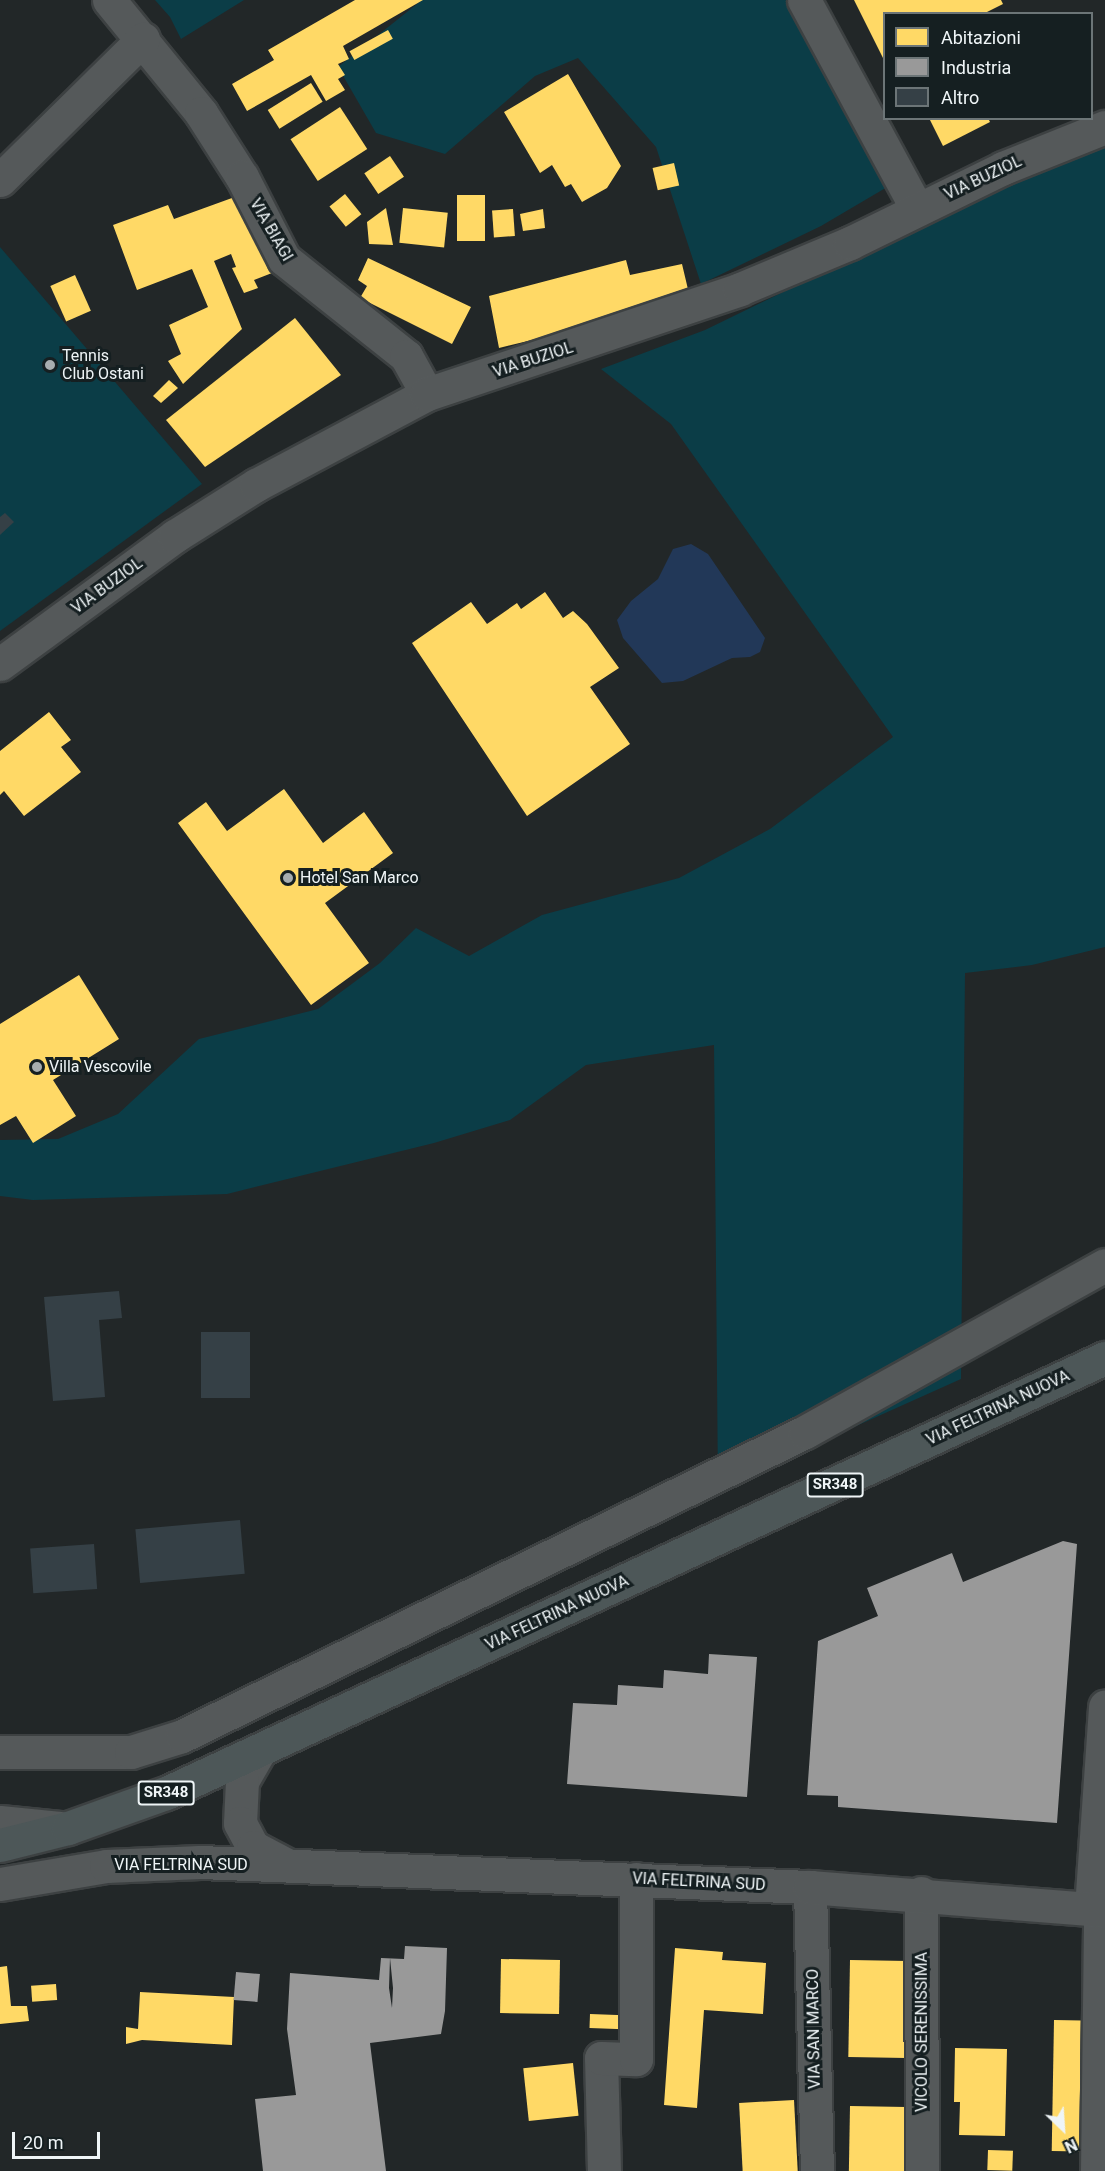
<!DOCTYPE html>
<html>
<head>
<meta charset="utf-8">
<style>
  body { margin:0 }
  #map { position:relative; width:1105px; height:2171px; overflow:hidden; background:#222728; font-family:Roboto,sans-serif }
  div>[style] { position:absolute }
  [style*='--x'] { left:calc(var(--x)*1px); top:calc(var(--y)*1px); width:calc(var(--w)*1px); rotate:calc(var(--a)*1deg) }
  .green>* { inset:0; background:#0b3d47 }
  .water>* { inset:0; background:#223858 }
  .homes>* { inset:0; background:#ffd966; transform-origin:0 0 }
  .industry>* { inset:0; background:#999; transform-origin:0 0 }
  .building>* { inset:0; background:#354046; transform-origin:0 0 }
  .roads { filter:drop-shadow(2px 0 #3d4142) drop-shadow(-2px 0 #3d4142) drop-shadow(0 2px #3d4142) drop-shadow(0 -2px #3d4142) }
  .street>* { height:33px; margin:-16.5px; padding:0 16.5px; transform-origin:16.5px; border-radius:16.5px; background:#55595a }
  .secondary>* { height:33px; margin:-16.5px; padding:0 16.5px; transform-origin:16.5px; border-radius:16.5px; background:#55595a }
  .primary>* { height:33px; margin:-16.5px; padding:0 16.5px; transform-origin:16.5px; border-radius:16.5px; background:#4d5758 }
  .dots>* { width:16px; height:16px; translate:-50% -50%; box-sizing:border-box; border:3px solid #151f21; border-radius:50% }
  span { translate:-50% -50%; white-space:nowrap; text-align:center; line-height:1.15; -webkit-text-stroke:6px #151f21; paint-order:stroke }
  .shield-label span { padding:2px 4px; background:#151f21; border:2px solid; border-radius:4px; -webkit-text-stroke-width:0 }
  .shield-label { font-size:15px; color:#eff5f7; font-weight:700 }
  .street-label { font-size:16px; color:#eff5f7 }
  .poi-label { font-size:16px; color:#eff5f7 }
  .left { translate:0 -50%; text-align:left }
  .legend { position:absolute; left:883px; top:12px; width:210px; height:108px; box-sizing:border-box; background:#151f21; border:2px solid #6c7577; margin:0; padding:8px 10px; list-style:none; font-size:18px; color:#eff5f7 }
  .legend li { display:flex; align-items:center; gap:12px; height:30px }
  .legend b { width:30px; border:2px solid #6c7577 }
  .north { position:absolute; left:1033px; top:2099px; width:60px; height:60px; -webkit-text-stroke:4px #151f21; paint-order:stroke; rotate:155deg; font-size:16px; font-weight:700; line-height:24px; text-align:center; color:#eff5f7 }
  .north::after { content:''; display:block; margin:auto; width:21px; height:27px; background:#eff5f7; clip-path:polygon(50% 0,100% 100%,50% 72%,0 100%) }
  .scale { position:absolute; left:12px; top:2132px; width:88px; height:27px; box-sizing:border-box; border:3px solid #eff5f7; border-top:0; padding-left:8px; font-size:18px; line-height:21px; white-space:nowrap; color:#eff5f7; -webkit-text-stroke:4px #151f21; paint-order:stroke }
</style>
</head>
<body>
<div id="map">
  <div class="green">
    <i style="clip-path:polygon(155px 0,244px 0,181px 39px,170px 17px)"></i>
    <i style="clip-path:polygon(422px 0,791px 0,894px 183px,821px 226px,701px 284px,656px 147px,578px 58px,535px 76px,445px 154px,376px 133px,338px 67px)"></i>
    <i style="clip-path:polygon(1105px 139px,1105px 947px,1032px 965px,965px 973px,961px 1379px,718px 1488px,714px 1045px,586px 1065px,510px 1120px,434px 1143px,227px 1194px,33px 1200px,0 1196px,0 1140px,58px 1139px,118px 1114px,199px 1039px,318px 1009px,380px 963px,416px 928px,469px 956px,542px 915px,679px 878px,770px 829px,893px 737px,671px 424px,601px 369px,705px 330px,841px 264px,915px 222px)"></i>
    <i style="clip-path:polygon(0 247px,202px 484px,0 631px)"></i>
  </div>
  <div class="water">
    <i style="clip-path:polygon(691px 544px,708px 554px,765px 638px,760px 652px,750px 657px,732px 658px,683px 681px,662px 683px,623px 638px,617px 620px,631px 601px,658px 579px,673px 549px)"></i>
  </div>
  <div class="homes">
    <i style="clip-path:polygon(355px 0,423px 0,343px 46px,349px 59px,338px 64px,345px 75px,338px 79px,345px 90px,326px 101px,311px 75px,247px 111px,232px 84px,274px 60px,268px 50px)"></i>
    <i style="clip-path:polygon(854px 0,1001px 0,1003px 4px,983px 14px,884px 14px,884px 60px)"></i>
    <i style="left:388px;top:30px;width:10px;height:44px;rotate:61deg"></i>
    <i style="clip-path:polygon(568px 74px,621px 166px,607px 188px,582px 202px,571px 184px,565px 187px,552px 165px,540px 173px,504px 112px)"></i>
    <i style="left:311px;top:83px;width:22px;height:51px;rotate:58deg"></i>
    <i style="left:340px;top:107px;width:50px;height:59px;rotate:57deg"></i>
    <i style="clip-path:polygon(929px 118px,988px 118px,990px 122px,943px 146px)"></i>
    <i style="left:390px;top:156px;width:25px;height:31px;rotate:56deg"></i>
    <i style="left:674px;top:163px;width:23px;height:22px;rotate:77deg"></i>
    <i style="clip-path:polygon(243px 194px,272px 273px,254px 280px,258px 288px,244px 293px,232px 268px,236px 267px,231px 254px,214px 261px,242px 329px,183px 384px,168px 361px,181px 354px,169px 325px,208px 307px,192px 269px,137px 290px,113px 225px,168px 205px,174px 219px)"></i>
    <i style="left:345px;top:194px;width:26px;height:20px;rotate:51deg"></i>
    <i style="left:457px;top:195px;width:28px;height:46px"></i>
    <i style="clip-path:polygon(386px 208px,393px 245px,369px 244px,367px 222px)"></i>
    <i style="left:403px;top:208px;width:45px;height:35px;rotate:6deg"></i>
    <i style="left:513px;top:209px;width:27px;height:21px;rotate:86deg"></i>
    <i style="clip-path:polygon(543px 209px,545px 228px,523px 231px,520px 214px)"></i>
    <i style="clip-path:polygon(368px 258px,471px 307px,452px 344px,360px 298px,367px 286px,358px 280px)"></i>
    <i style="clip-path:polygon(626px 260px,630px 275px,682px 264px,691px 302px,499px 348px,489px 296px)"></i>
    <i style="left:75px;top:275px;width:39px;height:27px;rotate:66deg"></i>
    <i style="clip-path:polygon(295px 318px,341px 375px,205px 467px,166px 420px)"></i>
    <i style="clip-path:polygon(169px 380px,178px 388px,161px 403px,153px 396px)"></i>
    <i style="clip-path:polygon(545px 592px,563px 618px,573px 611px,587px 624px,619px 668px,590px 687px,630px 744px,527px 816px,412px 643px,471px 602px,487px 624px,517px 603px,521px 609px)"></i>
    <i style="clip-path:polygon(49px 712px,71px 740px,61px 747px,81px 772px,24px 816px,4px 791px,0 795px,0 751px)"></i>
    <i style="clip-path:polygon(284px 789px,323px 843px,364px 812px,393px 853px,325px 903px,369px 963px,311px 1005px,178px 823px,206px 802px,227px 831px)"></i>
    <i style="clip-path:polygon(79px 975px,119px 1039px,53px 1080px,76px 1116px,33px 1143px,16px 1116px,0 1125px,0 1024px)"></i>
    <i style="clip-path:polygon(675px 1948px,723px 1952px,722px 1960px,766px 1963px,763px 2014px,704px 2010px,697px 2108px,664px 2105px)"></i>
    <i style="left:501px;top:1959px;width:59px;height:54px;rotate:1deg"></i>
    <i style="left:850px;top:1960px;width:58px;height:97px;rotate:1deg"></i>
    <i style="clip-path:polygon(7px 1966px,11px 2006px,27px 2006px,29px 2021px,0 2024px,0 1967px)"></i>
    <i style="left:56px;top:1984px;width:16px;height:25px;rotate:86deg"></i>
    <i style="clip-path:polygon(140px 1992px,234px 1997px,232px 2045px,142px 2040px,126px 2044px,126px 2027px,138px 2029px)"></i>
    <i style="left:590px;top:2014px;width:34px;height:14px;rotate:2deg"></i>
    <i style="left:1054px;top:2020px;width:42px;height:131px;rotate:1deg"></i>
    <i style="clip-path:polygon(955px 2048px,1007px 2049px,1005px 2136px,959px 2135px,960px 2102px,954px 2102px)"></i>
    <i style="left:573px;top:2063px;width:53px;height:50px;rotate:84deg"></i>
    <i style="left:794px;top:2100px;width:71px;height:55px;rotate:87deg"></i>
    <i style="left:850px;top:2106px;width:56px;height:65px;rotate:1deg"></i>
    <i style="left:988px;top:2150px;width:25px;height:20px;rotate:2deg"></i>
  </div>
  <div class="industry">
    <i style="clip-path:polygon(1063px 1541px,1077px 1544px,1057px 1823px,838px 1807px,838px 1796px,807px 1795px,818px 1641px,878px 1616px,867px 1588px,952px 1553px,963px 1582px)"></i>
    <i style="clip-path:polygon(709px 1654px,757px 1657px,747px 1797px,567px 1784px,573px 1703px,617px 1705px,618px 1685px,663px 1688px,664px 1670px,708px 1674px)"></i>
    <i style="clip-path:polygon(evenodd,405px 1946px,447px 1948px,445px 2011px,441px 2034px,370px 2043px,386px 2171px,263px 2171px,255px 2099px,296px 2095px,287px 2029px,290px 1973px,379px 1980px,381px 1958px,404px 1959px,405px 1946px,390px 1958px,393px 1988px,392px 2008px,389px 1988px,390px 1958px)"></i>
    <i style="left:236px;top:1972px;width:24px;height:28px;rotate:5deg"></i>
  </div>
  <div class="building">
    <i style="clip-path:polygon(5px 513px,14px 522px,0 535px,0 517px)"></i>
    <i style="clip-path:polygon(119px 1291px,122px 1318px,99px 1320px,105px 1397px,53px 1401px,44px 1297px)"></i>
    <i style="left:201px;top:1332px;width:49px;height:66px"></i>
    <i style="left:240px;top:1520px;width:54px;height:105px;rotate:85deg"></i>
    <i style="left:94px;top:1544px;width:45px;height:64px;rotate:86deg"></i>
  </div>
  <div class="roads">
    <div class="street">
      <i style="--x:109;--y:0;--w:146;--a:50.8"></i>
      <i style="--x:201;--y:113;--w:76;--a:57.4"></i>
      <i style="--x:242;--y:177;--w:92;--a:62.9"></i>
      <i style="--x:284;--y:259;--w:156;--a:38.5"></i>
      <i style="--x:406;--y:356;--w:43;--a:61.1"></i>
      <i style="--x:804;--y:0;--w:238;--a:61.6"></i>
      <i style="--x:0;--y:180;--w:201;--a:-44.6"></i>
      <i style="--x:0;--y:664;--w:217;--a:-36.2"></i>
      <i style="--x:175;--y:536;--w:96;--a:-32.2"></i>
      <i style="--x:256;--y:485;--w:194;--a:-28"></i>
      <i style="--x:427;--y:394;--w:330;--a:-18.5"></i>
      <i style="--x:740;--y:289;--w:119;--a:-22.7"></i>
      <i style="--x:850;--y:243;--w:170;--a:-26.1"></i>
      <i style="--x:1003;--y:168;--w:110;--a:-21.9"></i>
      <i style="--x:0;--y:1752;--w:131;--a:0"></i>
      <i style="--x:131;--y:1752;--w:53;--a:-17.4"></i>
      <i style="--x:182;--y:1736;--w:693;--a:-26.01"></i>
      <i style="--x:805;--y:1432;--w:343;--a:-29.1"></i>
      <i style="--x:0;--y:1822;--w:60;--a:5.7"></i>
      <i style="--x:810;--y:1887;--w:284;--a:88.6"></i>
      <i style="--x:921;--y:1893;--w:278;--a:89.8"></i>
      <i style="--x:1091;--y:1908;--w:202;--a:-86"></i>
      <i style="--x:604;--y:2171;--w:113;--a:-91.5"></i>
      <i style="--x:601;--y:2058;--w:35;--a:2"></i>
      <i style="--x:636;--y:2059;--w:180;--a:-90"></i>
      <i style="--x:1097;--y:2171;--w:261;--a:-89.3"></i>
    </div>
    <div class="secondary">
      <i style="--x:260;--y:1750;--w:36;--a:120"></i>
      <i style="--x:242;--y:1781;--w:42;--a:92.7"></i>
      <i style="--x:240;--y:1823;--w:27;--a:62"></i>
      <i style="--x:253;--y:1847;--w:36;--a:28"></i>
      <i style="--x:0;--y:1884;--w:108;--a:-9.6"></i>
      <i style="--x:106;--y:1866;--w:94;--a:-2.4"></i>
      <i style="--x:200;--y:1862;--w:611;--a:2.35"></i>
      <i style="--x:810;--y:1887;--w:296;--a:4.5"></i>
    </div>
    <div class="primary">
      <i style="--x:0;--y:1845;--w:70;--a:-14"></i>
      <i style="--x:68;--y:1828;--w:104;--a:-19.7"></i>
      <i style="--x:166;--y:1793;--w:1035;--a:-24.86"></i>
    </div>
  </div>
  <div class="dots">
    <i style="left:50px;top:365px;background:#a7adaf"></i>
    <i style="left:288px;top:878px;background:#a7adaf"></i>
    <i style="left:37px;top:1067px;background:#a7adaf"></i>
  </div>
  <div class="shield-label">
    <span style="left:835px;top:1485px">SR348</span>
    <span style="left:166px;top:1793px">SR348</span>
  </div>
  <div class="street-label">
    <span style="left:983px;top:178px;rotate:-25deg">VIA BUZIOL</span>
    <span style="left:271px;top:230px;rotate:60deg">VIA BIAGI</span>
    <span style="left:533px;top:360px;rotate:-18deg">VIA BUZIOL</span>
    <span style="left:107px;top:586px;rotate:-36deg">VIA BUZIOL</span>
    <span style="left:998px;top:1408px;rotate:-25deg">VIA FELTRINA NUOVA</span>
    <span style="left:557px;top:1613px;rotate:-25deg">VIA FELTRINA NUOVA</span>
    <span style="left:181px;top:1865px">VIA FELTRINA SUD</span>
    <span style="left:699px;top:1882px;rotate:3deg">VIA FELTRINA SUD</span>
    <span style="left:814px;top:2029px;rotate:-91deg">VIA SAN MARCO</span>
    <span style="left:922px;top:2032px;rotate:-90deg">VICOLO SERENISSIMA</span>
  </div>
  <div class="poi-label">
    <span class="left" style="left:62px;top:365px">Tennis<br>Club Ostani</span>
    <span class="left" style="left:300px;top:878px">Hotel San Marco</span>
    <span class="left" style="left:49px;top:1067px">Villa Vescovile</span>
  </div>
  <ul class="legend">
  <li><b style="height:16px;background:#ffd966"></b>Abitazioni</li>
  <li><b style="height:16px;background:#999"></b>Industria</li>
  <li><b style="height:16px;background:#354046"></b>Altro</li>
  </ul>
  <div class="north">N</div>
  <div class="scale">20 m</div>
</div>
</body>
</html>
